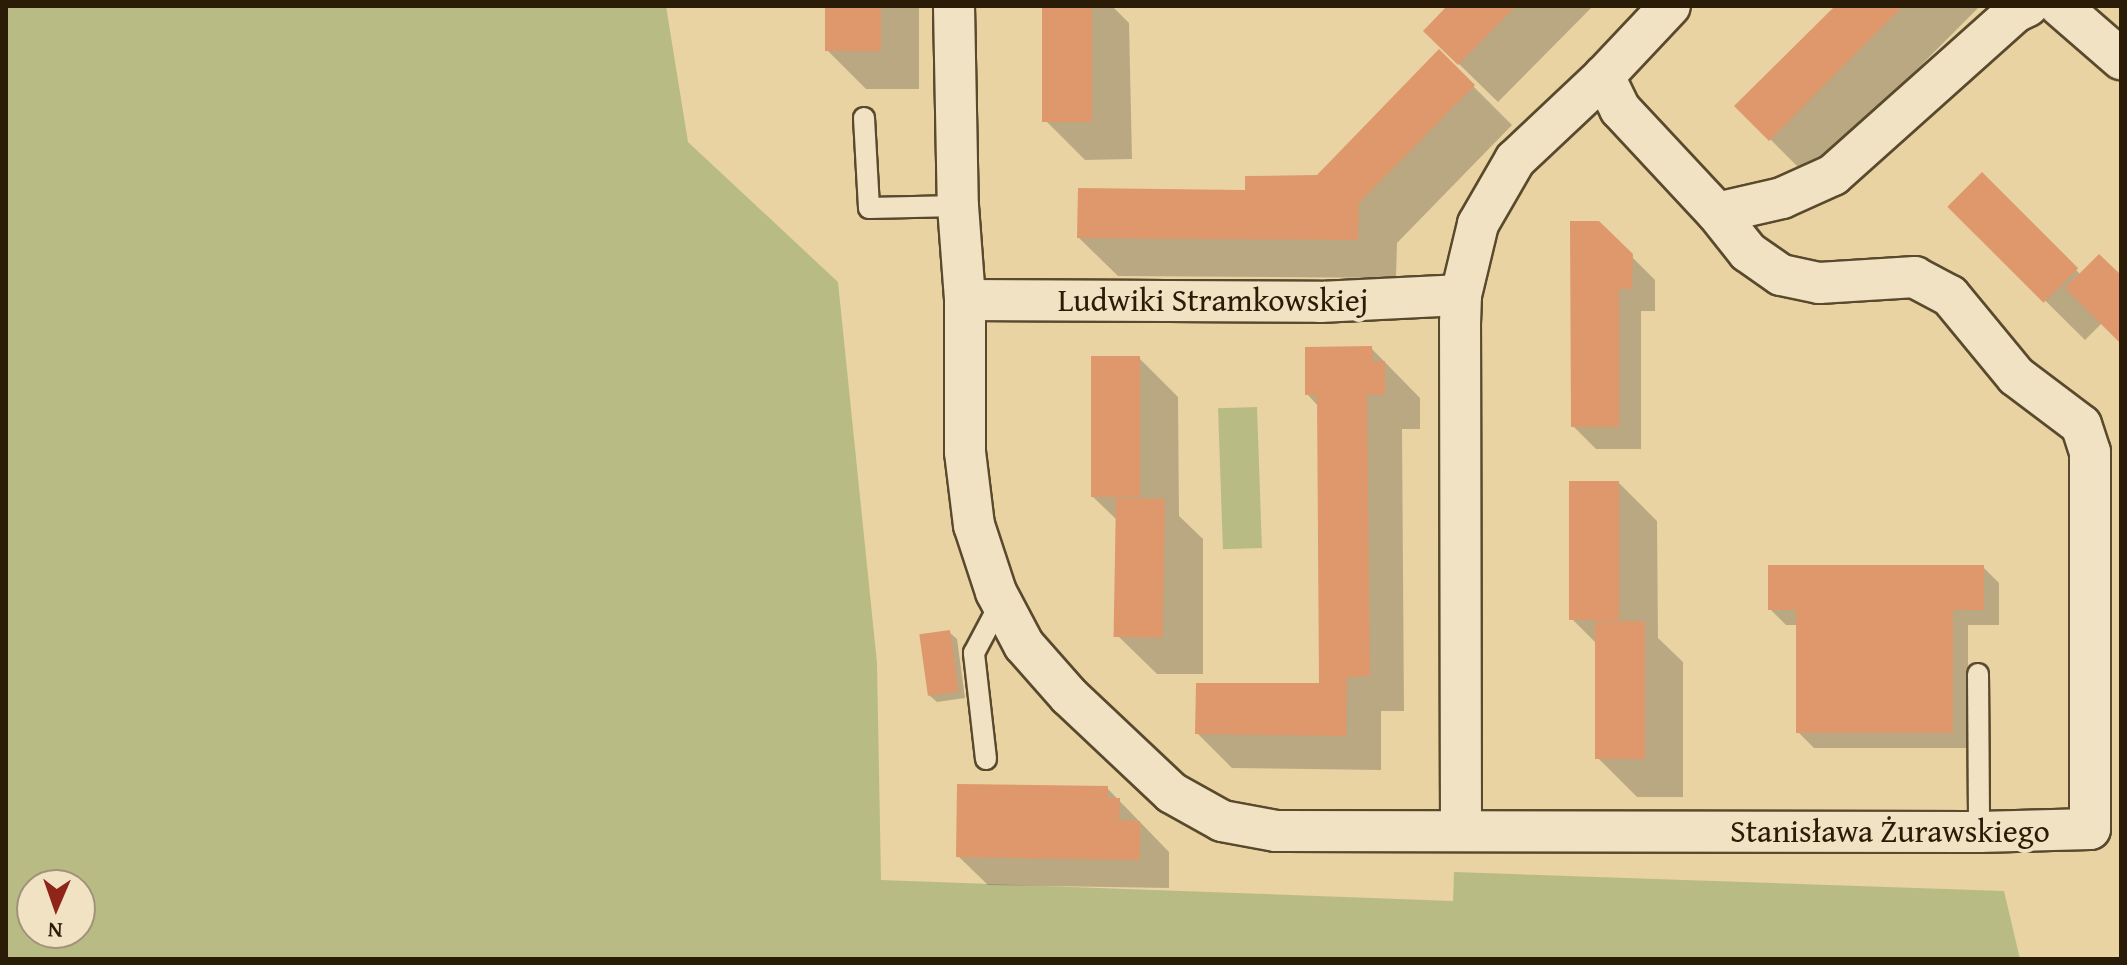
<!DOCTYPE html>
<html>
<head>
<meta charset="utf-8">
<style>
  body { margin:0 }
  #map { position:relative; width:2127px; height:965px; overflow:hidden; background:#e9d3a3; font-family:"Gentium Book Plus",serif }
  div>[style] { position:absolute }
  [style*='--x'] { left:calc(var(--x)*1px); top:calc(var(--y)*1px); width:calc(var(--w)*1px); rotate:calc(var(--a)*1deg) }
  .green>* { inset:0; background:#b8bc84; transform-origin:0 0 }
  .shadow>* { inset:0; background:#0003 }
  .building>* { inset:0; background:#df976c; transform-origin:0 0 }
  .roads { filter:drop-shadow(2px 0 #5a4a2d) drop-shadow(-2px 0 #5a4a2d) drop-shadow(0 2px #5a4a2d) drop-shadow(0 -2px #5a4a2d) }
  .service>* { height:20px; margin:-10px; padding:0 10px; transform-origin:10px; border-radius:10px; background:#f1e2c3 }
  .minor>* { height:40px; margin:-20px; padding:0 20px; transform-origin:20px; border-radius:20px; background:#f1e2c3 }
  span { translate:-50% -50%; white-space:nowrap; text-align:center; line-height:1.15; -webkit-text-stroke:8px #f1e2c3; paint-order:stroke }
  .street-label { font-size:32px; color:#2a1c06 }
  .frame { position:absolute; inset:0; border:8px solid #2a1c06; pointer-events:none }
  .north { position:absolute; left:16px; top:869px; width:80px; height:80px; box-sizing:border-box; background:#f1e2c3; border:2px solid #a19377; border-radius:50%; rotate:182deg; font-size:22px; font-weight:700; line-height:32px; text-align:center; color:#2a1c06 }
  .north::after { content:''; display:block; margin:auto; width:28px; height:36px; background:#8f2418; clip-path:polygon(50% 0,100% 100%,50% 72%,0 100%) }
</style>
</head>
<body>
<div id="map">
  <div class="green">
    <i style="clip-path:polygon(evenodd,6px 6px,666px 6px,688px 142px,838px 282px,877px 663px,881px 880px,1453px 901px,1454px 872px,2004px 891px,2020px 959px,6px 959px,6px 6px,32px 885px,80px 885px,80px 933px,32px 933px,32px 885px)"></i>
    <i style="left:1257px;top:407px;width:141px;height:39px;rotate:88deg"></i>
  </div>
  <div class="shadow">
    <i style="clip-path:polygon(827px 6px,919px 6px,919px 89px,866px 89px,827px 50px)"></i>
    <i style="clip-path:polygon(1044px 6px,1112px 6px,1129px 23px,1132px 159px,1085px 160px,1046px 121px)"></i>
    <i style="clip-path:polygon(1450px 6px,1593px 6px,1498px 102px,1425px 31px)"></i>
    <i style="clip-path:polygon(1836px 6px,1980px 6px,1809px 178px,1737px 106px)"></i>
    <i style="clip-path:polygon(1439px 52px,1512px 125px,1397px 243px,1396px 278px,1118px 276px,1079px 238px,1318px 176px)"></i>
    <i style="clip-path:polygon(1982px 175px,2081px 275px,2121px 278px,2121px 341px,2102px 323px,2085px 340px,1950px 206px)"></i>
    <i style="clip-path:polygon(1598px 223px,1655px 280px,1655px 311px,1641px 311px,1641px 449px,1596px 449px,1573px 426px)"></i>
    <i style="clip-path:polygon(1371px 348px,1420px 398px,1420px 429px,1402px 429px,1404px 711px,1381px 711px,1381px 770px,1232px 768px,1197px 733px,1321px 685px,1319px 407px,1307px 394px)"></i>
    <i style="clip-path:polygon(1139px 358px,1178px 397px,1179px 516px,1203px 539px,1203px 674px,1157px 674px,1118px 636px,1118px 521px,1092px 496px)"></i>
    <i style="clip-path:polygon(1619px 483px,1657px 521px,1658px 638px,1683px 662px,1683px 797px,1637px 797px,1598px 758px,1597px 644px,1572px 619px)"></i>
    <i style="clip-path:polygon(1983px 567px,1999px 583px,1999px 625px,1968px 625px,1968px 748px,1814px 748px,1798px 732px,1798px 625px,1786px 625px,1770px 609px)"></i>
    <i style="clip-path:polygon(949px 632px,957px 639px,965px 698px,937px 702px,929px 695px)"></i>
    <i style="clip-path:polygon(1107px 788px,1169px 852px,1169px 888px,988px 885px,958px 856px)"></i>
  </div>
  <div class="building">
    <i style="left:825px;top:6px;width:56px;height:45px"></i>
    <i style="left:1042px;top:6px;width:50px;height:116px"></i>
    <i style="clip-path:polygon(1447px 6px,1516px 6px,1458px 65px,1423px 31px)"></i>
    <i style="clip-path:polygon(1835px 6px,1903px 6px,1769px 141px,1734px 106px)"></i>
    <i style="clip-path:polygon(1439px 49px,1475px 85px,1359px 203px,1358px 240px,1077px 238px,1078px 188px,1245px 190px,1245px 176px,1317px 175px)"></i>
    <i style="left:1982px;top:172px;width:136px;height:49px;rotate:45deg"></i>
    <i style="clip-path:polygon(1570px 221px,1599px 221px,1633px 254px,1632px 289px,1619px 289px,1619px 427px,1571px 427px)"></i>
    <i style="clip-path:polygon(2099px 254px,2121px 275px,2121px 344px,2065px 288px)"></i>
    <i style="clip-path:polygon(1372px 346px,1373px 362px,1385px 361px,1385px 395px,1367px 395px,1370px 676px,1347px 677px,1346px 736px,1195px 734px,1196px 683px,1319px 683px,1317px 395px,1305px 395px,1305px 347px)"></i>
    <i style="left:1091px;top:356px;width:49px;height:141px"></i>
    <i style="left:1569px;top:481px;width:50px;height:139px"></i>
    <i style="left:1116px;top:498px;width:49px;height:139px;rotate:1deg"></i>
    <i style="clip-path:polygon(1768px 565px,1984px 565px,1984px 610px,1953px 610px,1953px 733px,1796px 733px,1796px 610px,1768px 610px)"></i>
    <i style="left:1595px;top:621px;width:50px;height:138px"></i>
    <i style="left:950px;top:630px;width:62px;height:31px;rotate:82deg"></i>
    <i style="clip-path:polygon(957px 784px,1108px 786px,1108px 798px,1120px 798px,1119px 820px,1140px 821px,1140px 860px,956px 857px)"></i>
  </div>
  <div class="roads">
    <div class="service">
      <i style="--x:864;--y:118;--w:90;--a:86.8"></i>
      <i style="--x:869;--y:208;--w:89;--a:-1.3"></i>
      <i style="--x:1978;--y:674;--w:158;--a:89.6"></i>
      <i style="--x:986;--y:759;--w:107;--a:-96.5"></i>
      <i style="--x:974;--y:653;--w:58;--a:-62.1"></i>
    </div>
    <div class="minor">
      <i style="--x:954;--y:6;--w:200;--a:88.9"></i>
      <i style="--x:958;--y:206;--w:94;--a:85.7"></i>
      <i style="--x:965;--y:300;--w:152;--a:90"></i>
      <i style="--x:965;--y:452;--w:74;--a:83"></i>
      <i style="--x:974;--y:525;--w:71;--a:71.8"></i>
      <i style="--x:996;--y:592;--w:60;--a:62.2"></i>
      <i style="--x:1024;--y:645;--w:68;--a:48.6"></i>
      <i style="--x:1069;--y:696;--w:141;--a:43.3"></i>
      <i style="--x:1172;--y:793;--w:57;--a:29.2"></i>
      <i style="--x:1222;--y:821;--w:55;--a:10.5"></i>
      <i style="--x:1276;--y:831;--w:703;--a:0.08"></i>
      <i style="--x:1979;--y:832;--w:111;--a:-1.5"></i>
      <i style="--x:2090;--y:829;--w:377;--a:-90"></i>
      <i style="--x:2090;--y:452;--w:28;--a:-108"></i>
      <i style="--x:2081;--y:425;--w:81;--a:-143"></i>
      <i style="--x:2016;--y:376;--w:104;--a:-129.5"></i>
      <i style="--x:1950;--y:296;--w:40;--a:-152"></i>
      <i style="--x:1915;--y:277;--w:96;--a:176.4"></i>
      <i style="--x:1819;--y:283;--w:39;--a:-168"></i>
      <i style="--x:1781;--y:275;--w:40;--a:-145.1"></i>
      <i style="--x:1748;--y:252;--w:50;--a:-128.5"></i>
      <i style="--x:1717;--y:213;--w:142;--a:-133"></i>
      <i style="--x:1620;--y:109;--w:37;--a:-116"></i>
      <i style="--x:2060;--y:6;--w:81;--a:41"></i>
      <i style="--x:1717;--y:213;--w:67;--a:-13"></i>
      <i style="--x:1782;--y:198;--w:56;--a:-24.3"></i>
      <i style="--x:1833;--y:175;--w:244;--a:-41.8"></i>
      <i style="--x:2015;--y:12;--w:14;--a:-25"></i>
      <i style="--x:965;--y:300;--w:355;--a:0.3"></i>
      <i style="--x:1320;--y:302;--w:141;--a:-2.8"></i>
      <i style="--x:1461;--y:831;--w:507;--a:-90.11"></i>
      <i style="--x:1460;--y:324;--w:29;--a:-88"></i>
      <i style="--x:1461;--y:295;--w:73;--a:-76.5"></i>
      <i style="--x:1478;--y:224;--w:74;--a:-60"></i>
      <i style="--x:1515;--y:160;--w:122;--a:-43.3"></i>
      <i style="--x:1604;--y:76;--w:96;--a:-46.7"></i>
    </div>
  </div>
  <div class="street-label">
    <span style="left:1213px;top:300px">Ludwiki Stramkowskiej</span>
    <span style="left:1890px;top:831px">Stanisława Żurawskiego</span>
  </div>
  <div class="frame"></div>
  <div class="north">N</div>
</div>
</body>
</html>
